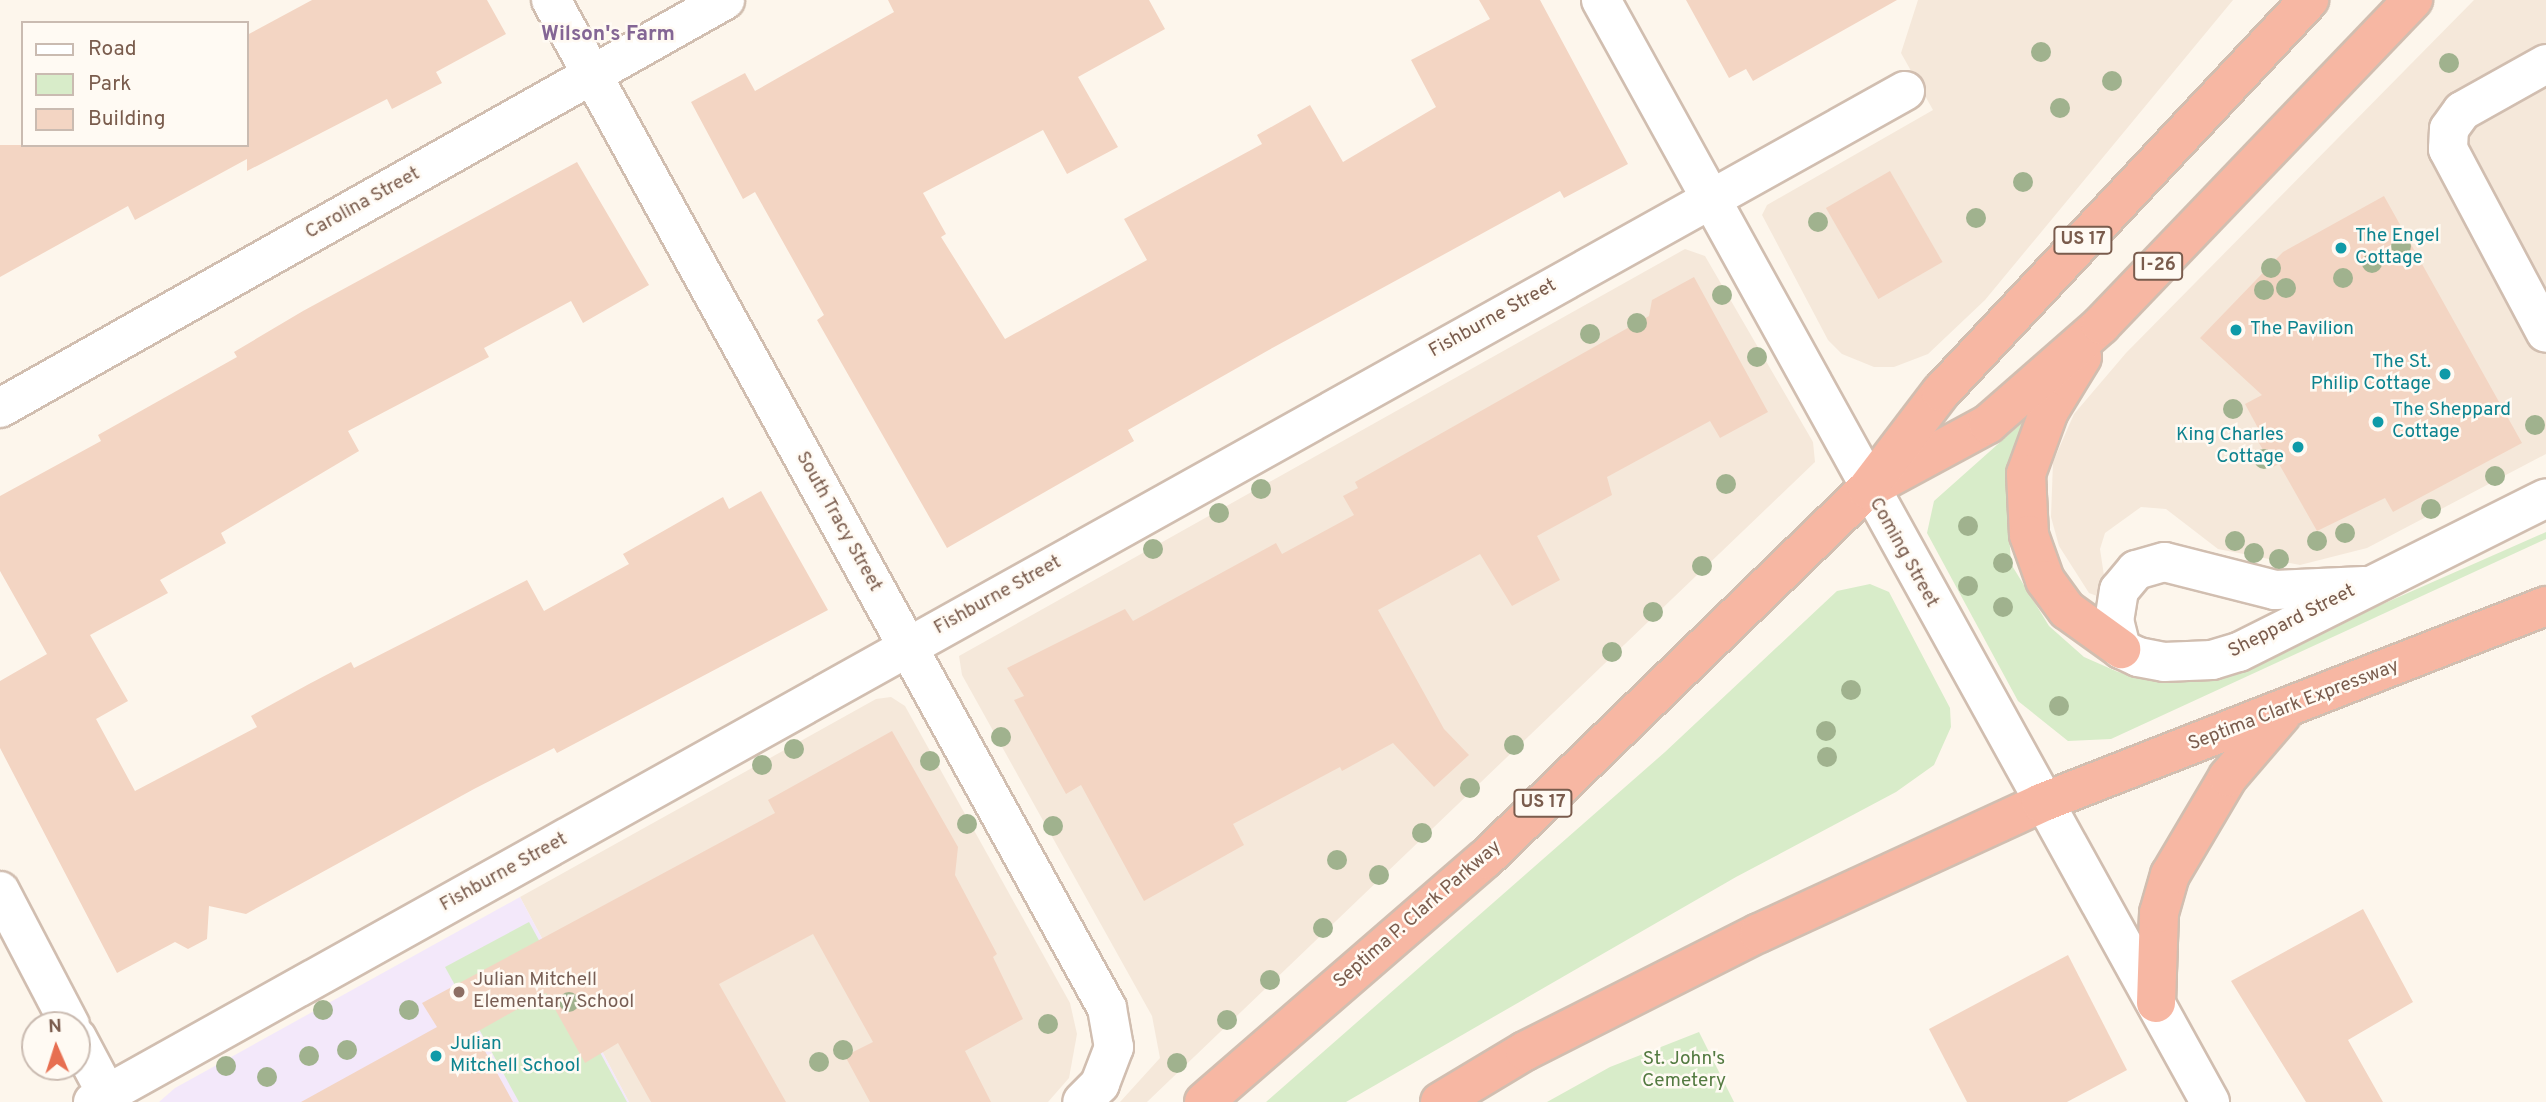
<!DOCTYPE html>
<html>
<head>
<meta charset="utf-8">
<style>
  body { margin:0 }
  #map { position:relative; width:2546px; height:1102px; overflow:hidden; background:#fdf6ec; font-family:Overpass,sans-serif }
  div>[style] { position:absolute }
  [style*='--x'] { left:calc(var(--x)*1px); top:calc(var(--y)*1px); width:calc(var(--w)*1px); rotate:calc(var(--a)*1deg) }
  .residential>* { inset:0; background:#f5e8da }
  .education>* { inset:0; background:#f3e8fa }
  .green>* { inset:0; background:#d8ecc9 }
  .building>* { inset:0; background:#f3d5c3; transform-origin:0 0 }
  .roads { filter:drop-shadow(2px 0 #d1beb0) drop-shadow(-2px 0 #d1beb0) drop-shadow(0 2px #d1beb0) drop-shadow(0 -2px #d1beb0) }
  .minor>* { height:38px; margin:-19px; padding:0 19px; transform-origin:19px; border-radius:19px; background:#fff }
  .highway>* { height:38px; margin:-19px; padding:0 19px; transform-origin:19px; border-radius:19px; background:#f7b7a3 }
  .trees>* { width:20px; height:20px; margin:-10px; border-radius:50%; background:#a0b28e }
  .dots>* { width:19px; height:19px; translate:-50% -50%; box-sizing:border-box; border:4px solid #fffaf3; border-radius:50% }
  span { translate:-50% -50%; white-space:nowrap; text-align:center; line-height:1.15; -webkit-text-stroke:5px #fffaf3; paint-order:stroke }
  .shield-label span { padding:2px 5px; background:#fffaf3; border:2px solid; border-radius:5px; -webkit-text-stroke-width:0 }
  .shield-label { font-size:18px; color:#7a5c4d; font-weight:700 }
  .street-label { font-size:19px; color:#7a5c4d }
  .culture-label { font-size:19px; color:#0d838f }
  .left { translate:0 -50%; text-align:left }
  .right { translate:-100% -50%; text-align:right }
  .education-label { font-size:19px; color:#785e54 }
  .park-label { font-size:19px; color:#537a41 }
  .neighbourhood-label { font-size:21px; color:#846695; font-weight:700 }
  .legend { position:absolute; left:21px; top:21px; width:228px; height:126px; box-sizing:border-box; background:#fffaf3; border:2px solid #cabbb1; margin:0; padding:9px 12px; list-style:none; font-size:21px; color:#7a5c4d }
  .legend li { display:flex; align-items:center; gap:14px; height:35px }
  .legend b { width:35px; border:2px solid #cabbb1 }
  .north { position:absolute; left:21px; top:1011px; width:70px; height:70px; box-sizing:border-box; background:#fffaf3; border:2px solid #cabbb1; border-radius:50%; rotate:357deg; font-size:19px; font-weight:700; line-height:28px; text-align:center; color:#7a5c4d }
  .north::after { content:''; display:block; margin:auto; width:24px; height:32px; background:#e76f51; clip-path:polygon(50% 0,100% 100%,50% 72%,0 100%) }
</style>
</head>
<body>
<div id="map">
  <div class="residential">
    <i style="clip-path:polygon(1918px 0,2233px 0,1985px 300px,1928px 354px,1894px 367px,1874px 367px,1842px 354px,1828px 340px,1762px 215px,1767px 205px,1933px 110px,1901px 53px)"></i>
    <i style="clip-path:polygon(2474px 0,2546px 0,2546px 454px,2367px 548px,2300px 565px,2218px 549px,2166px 509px,2141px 507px,2105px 533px,2100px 549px,2106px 589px,2097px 596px,2089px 593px,2059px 546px,2051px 517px,2053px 462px,2074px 414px,2126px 353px)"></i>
    <i style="clip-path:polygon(1685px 249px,1705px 256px,1813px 442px,1815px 462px,1147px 1102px,1120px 1102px,1160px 1058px,1152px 1016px,962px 675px,959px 656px)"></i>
    <i style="clip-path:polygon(891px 697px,905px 706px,1070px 1003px,1077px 1034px,1069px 1078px,1048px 1102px,629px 1102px,520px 897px,876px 699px)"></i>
  </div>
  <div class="education">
    <i style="clip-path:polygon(520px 897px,629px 1102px,159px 1102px,175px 1088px)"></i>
  </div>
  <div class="green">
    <i style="clip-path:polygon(2035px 411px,2006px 485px,2011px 564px,2049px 626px,2084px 657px,2118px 672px,2153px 679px,2213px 679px,2546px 532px,2546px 539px,2111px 739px,2068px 741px,2018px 701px,1927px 533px,1934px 501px)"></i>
    <i style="clip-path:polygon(1870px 584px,1889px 592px,1950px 708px,1951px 727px,1934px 765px,1896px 792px,1736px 877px,1346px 1102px,1266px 1102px,1665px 752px,1837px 591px)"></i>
    <i style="clip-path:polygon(529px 922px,627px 1102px,519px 1102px,445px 967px)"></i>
    <i style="clip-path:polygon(1699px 1032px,1734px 1102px,1547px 1102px,1610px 1067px)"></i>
  </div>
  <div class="building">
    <i style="clip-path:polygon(312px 0,487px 0,506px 34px,436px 72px,442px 83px,392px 109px,387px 99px,247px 171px,247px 159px,135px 220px,128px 206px,0 277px,0 145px,247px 145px,247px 35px)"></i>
    <i style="clip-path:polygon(888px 0,1149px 0,1165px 29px,1078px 77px,1118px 147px,1067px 174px,1043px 130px,923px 193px,946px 234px,941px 237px,1005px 339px,1147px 260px,1124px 219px,1262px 144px,1257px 135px,1310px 105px,1343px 162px,1436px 107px,1411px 60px,1490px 19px,1479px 0,1540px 0,1628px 164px,1564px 198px,1560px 191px,1267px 351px,1128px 430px,1134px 441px,947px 548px,817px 320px,824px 315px,755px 192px,743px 199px,691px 102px,745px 73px,755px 91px,894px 12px)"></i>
    <i style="clip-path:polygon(1686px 0,1897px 0,1753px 81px,1746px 69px,1729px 78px)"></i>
    <i style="clip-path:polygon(577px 162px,649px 285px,583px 323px,571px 301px,484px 348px,489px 357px,348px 431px,359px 451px,221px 533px,226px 543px,160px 580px,168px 593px,90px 635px,128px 701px,96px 719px,135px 791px,257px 727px,251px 716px,309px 684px,351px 662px,354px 668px,527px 580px,544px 611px,629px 564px,623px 554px,723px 497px,729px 509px,761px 491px,828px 610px,557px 753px,554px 748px,474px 789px,246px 914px,209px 906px,207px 939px,188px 949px,175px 942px,117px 973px,0 748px,0 681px,47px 654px,0 571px,0 496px,101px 441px,98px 435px,237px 357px,234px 352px,303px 311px)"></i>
    <i style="left:1890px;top:171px;width:105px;height:74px;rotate:60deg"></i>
    <i style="clip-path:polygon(2384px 196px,2522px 443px,2393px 512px,2385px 498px,2317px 531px,2279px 464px,2273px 467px,2252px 431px,2258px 428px,2245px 404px,2262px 395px,2200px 338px,2283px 252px)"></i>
    <i style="clip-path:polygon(1694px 277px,1768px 412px,1720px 438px,1710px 421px,1607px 477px,1612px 495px,1537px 536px,1560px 580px,1512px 606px,1480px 554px,1378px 610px,1444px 729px,1469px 755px,1434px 787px,1393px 743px,1342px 771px,1340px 767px,1233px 824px,1244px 845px,1144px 901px,1081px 785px,1066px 794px,1014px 700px,1024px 696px,1007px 668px,1125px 609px,1133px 621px,1276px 543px,1282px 554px,1354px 515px,1343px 496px,1358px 488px,1355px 482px,1649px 316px,1652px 300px)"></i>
    <i style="clip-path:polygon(892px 731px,958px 847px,955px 875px,997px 954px,993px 957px,1023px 1019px,965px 1051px,991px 1102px,870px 1102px,845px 1056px,873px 1042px,813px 934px,719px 984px,786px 1102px,651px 1102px,618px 1043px,585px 1063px,546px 993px,475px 1033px,513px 1102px,301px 1102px,437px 1027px,422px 1003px,775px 813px,768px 800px)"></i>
    <i style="clip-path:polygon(2363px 909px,2413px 1002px,2348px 1040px,2383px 1102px,2306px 1102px,2231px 981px)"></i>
    <i style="clip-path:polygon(2068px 955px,2127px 1070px,2067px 1102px,1967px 1102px,1929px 1029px)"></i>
  </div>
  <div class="roads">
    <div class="minor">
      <i style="--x:551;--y:0;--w:1151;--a:61.12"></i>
      <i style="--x:1107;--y:1008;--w:40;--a:80"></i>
      <i style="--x:1114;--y:1047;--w:40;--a:111"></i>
      <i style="--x:1100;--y:1084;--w:25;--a:135"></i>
      <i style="--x:1601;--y:0;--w:1259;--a:61.07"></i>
      <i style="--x:2546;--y:64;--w:96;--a:150.8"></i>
      <i style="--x:2462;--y:111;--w:22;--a:126"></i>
      <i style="--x:2449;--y:129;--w:20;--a:93"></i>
      <i style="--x:2448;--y:149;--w:208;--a:62"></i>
      <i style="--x:0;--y:408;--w:832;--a:-29.37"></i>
      <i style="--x:2364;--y:586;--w:89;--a:177.4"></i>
      <i style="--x:2275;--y:590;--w:114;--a:-165.8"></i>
      <i style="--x:2164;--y:562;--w:29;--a:164"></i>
      <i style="--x:2136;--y:570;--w:26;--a:130"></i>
      <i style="--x:2119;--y:590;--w:30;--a:99"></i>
      <i style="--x:2114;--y:620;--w:30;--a:76"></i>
      <i style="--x:2121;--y:649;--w:19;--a:25"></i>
      <i style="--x:2138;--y:657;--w:26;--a:11"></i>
      <i style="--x:2164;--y:662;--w:48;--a:-2.4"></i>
      <i style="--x:2212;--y:660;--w:28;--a:-17"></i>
      <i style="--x:2239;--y:652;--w:343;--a:-26.6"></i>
      <i style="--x:0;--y:891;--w:151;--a:62.4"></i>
      <i style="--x:77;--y:1038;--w:72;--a:62"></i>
      <i style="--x:93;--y:1102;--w:2075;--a:-29.16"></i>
    </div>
    <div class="highway">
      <i style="--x:2082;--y:357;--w:63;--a:121.4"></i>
      <i style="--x:2049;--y:411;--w:67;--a:110.1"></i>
      <i style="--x:2026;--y:474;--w:61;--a:87.2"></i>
      <i style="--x:2029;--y:535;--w:48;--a:70.4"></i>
      <i style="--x:2045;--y:580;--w:37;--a:54"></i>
      <i style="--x:2067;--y:610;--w:67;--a:35.8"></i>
      <i style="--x:1879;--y:483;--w:124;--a:-28.4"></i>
      <i style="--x:1988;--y:424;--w:150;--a:-41.2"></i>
      <i style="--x:2101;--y:325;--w:451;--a:-46.2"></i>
      <i style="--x:2156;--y:1003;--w:90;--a:-88.1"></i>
      <i style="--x:2159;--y:913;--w:40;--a:-74"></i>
      <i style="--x:2170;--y:875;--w:114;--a:-59.4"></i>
      <i style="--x:2228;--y:777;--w:83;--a:-49.4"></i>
      <i style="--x:1204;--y:1102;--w:371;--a:-40.9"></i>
      <i style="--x:1485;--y:859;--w:532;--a:-44.09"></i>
      <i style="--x:1867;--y:489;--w:122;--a:-52.7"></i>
      <i style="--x:1941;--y:392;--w:538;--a:-46.81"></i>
      <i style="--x:1440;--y:1102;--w:99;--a:-31"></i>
      <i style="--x:1525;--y:1051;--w:262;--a:-26.8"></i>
      <i style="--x:1759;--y:933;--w:311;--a:-24.7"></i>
      <i style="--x:2041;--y:803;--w:542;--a:-21.31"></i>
    </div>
  </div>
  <div class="trees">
    <i style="left:2041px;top:52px"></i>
    <i style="left:2449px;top:63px"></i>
    <i style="left:2112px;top:81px"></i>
    <i style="left:2060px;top:108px"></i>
    <i style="left:2023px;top:182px"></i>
    <i style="left:1976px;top:218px"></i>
    <i style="left:1818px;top:222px"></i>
    <i style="left:2401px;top:246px"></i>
    <i style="left:2372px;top:263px"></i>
    <i style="left:2271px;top:268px"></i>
    <i style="left:2343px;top:278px"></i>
    <i style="left:2286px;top:288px"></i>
    <i style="left:2264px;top:290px"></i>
    <i style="left:1722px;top:295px"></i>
    <i style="left:1637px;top:323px"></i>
    <i style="left:1590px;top:334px"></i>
    <i style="left:1757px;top:357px"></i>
    <i style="left:2233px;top:409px"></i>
    <i style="left:2535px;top:425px"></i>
    <i style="left:2264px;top:459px"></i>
    <i style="left:2495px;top:476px"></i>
    <i style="left:1726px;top:484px"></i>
    <i style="left:1261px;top:489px"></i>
    <i style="left:2431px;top:509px"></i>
    <i style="left:1219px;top:513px"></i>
    <i style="left:1968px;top:526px"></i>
    <i style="left:2345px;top:533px"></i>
    <i style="left:2235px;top:541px"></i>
    <i style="left:2317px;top:541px"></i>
    <i style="left:1153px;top:549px"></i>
    <i style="left:2254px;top:553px"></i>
    <i style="left:2279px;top:559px"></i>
    <i style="left:2003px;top:563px"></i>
    <i style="left:1702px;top:566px"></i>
    <i style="left:1968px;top:586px"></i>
    <i style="left:2003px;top:607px"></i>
    <i style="left:1653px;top:612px"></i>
    <i style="left:1612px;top:652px"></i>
    <i style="left:1851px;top:690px"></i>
    <i style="left:2059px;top:706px"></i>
    <i style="left:1826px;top:731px"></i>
    <i style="left:1001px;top:737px"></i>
    <i style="left:1514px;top:745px"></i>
    <i style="left:794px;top:749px"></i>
    <i style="left:1827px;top:757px"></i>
    <i style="left:930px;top:761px"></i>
    <i style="left:762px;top:765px"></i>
    <i style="left:1470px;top:788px"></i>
    <i style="left:967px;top:824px"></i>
    <i style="left:1053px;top:826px"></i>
    <i style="left:1422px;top:833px"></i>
    <i style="left:1337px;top:860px"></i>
    <i style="left:1379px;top:875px"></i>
    <i style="left:1323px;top:928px"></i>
    <i style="left:1270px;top:980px"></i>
    <i style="left:569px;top:1002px"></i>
    <i style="left:323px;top:1010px"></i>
    <i style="left:409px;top:1010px"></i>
    <i style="left:1227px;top:1020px"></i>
    <i style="left:1048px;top:1024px"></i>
    <i style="left:347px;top:1050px"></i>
    <i style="left:843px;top:1050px"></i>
    <i style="left:309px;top:1056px"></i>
    <i style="left:819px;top:1062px"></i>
    <i style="left:1177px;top:1063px"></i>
    <i style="left:226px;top:1066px"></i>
    <i style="left:267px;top:1077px"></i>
  </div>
  <div class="dots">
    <i style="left:2341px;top:248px;background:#0f9aa8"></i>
    <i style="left:2236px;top:330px;background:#0f9aa8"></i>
    <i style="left:2445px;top:374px;background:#0f9aa8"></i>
    <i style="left:2378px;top:422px;background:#0f9aa8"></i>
    <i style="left:2298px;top:447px;background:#0f9aa8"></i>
    <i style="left:459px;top:992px;background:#8d6e63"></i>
    <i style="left:436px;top:1056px;background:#0f9aa8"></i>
  </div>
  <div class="shield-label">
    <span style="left:2083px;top:240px">US 17</span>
    <span style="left:2158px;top:266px">I-26</span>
    <span style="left:1543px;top:803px">US 17</span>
  </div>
  <div class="street-label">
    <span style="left:363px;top:204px;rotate:-29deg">Carolina Street</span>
    <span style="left:1493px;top:319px;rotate:-29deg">Fishburne Street</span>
    <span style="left:838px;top:522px;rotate:61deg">South Tracy Street</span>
    <span style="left:1903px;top:553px;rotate:61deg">Coming Street</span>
    <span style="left:998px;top:596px;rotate:-29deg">Fishburne Street</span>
    <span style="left:2292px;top:622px;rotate:-27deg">Sheppard Street</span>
    <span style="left:2294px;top:706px;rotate:-21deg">Septima Clark Expressway</span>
    <span style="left:504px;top:873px;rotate:-29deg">Fishburne Street</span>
    <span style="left:1418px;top:915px;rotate:-41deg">Septima P. Clark Parkway</span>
  </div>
  <div class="culture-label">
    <span class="left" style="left:2355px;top:248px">The Engel<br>Cottage</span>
    <span class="left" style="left:2250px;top:330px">The Pavilion</span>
    <span class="right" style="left:2431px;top:374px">The St.<br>Philip Cottage</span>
    <span class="left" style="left:2392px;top:422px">The Sheppard<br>Cottage</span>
    <span class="right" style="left:2284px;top:447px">King Charles<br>Cottage</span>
    <span class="left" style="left:450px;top:1056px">Julian<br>Mitchell School</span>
  </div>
  <div class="education-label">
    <span class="left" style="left:473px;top:992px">Julian Mitchell<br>Elementary School</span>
  </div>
  <div class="park-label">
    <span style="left:1684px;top:1071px">St. John's<br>Cemetery</span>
  </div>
  <div class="neighbourhood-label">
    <span style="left:608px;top:35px">Wilson's Farm</span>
  </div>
  <ul class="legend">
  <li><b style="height:9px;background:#fff"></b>Road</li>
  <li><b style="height:19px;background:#d8ecc9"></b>Park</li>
  <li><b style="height:19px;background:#f3d5c3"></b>Building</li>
  </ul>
  <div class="north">N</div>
</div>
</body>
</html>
